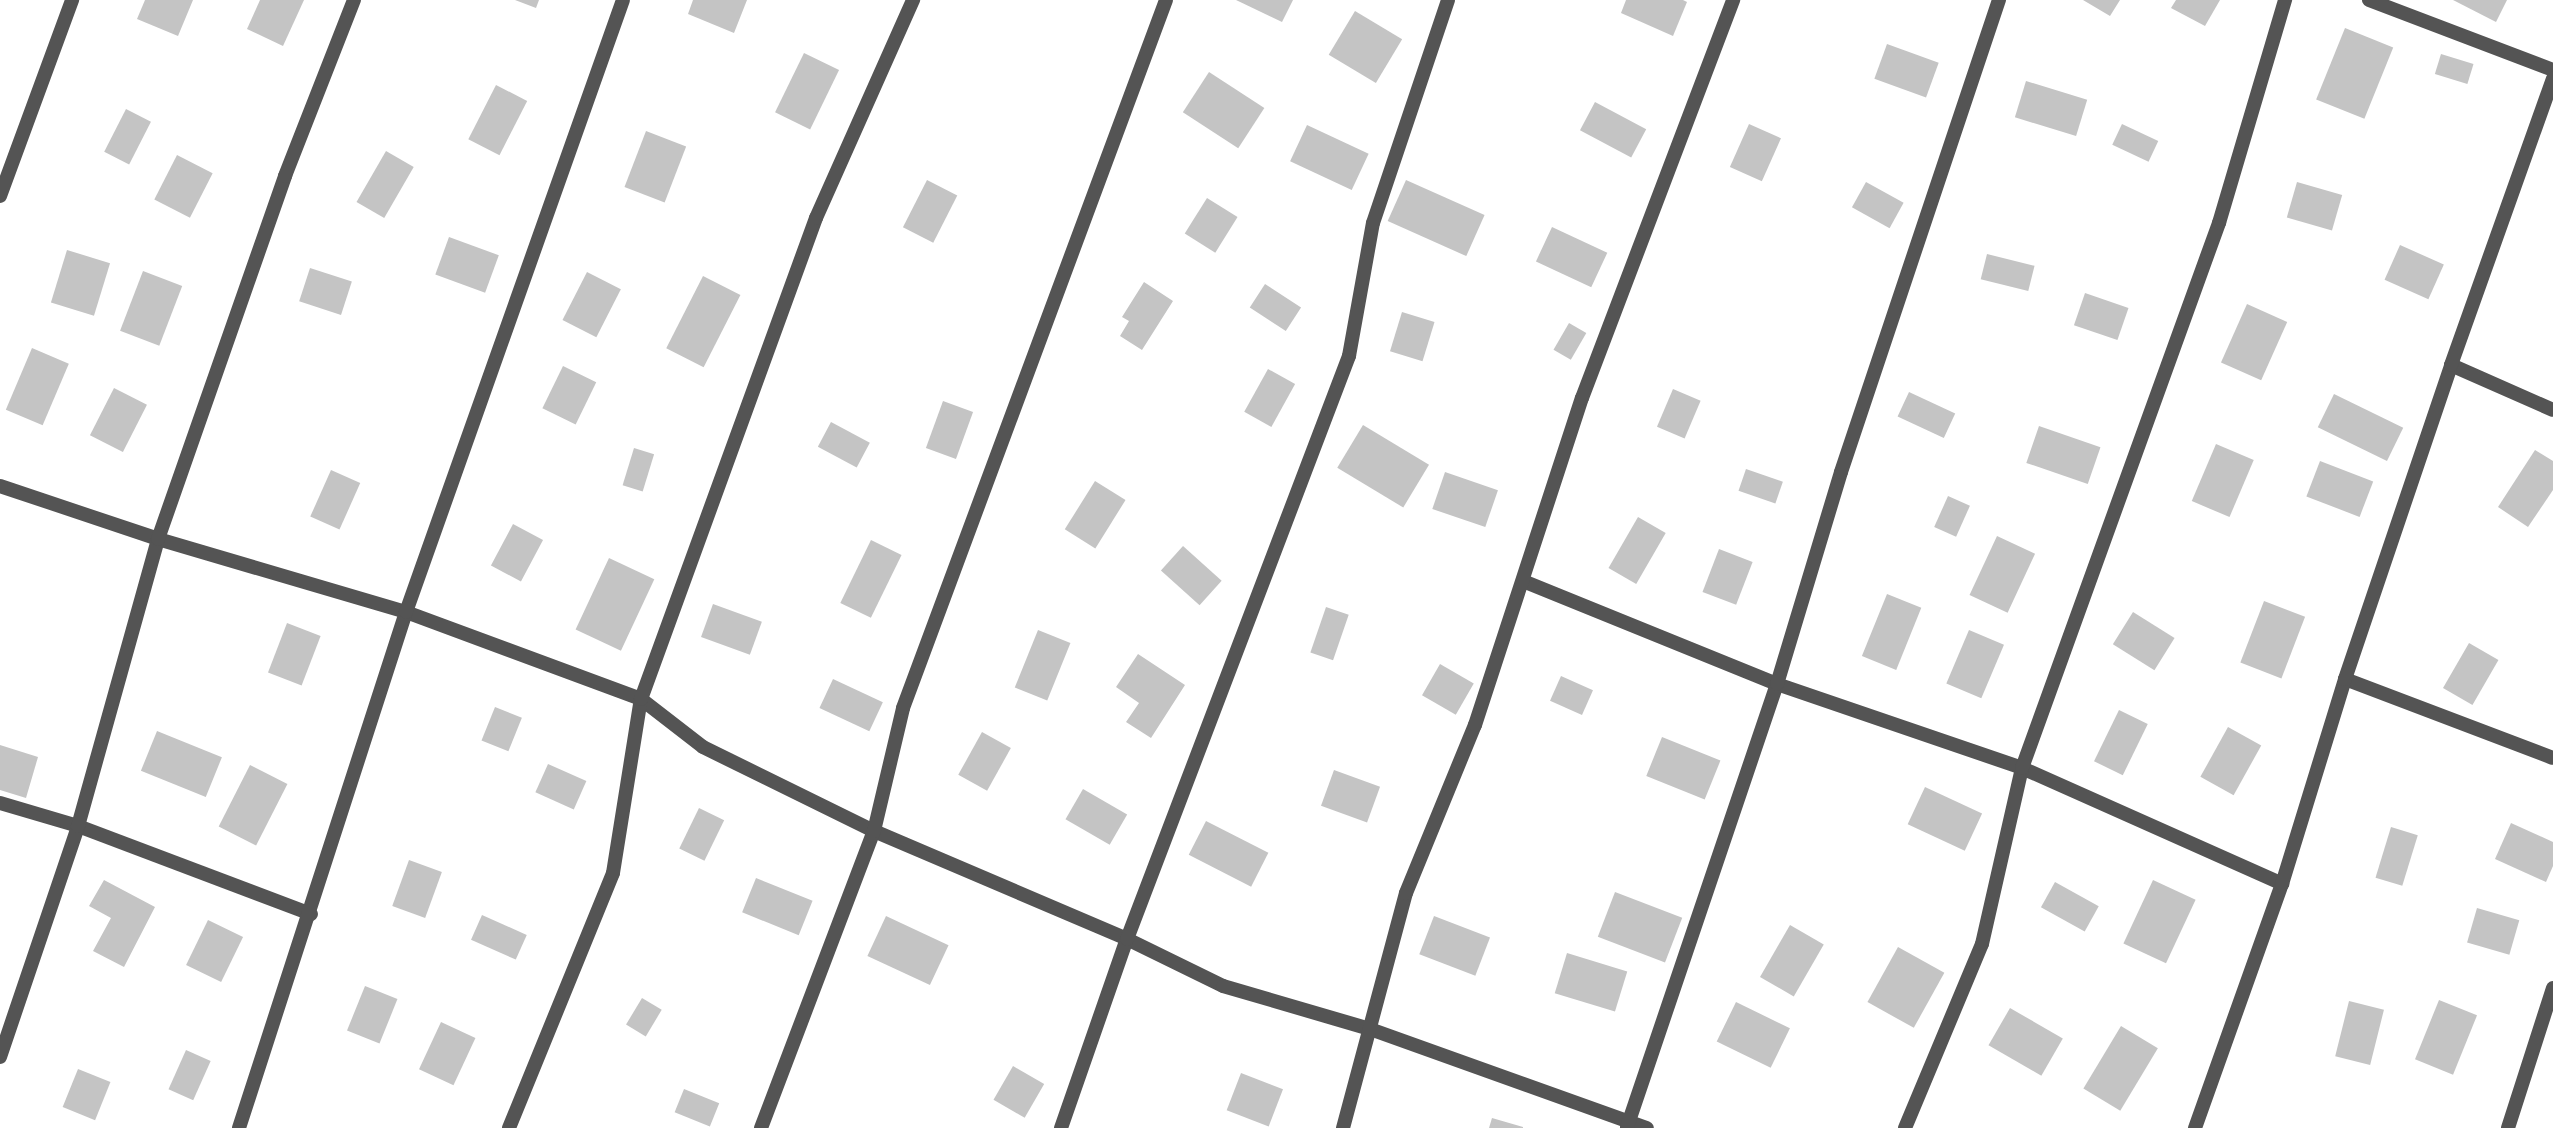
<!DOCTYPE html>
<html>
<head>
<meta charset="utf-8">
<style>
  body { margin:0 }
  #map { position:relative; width:2553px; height:1128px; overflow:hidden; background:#fff; font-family:"DM Sans",sans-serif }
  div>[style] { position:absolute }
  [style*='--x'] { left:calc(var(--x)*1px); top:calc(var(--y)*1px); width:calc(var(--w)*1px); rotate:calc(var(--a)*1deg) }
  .building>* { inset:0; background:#c4c4c4; transform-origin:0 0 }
  .minor>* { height:14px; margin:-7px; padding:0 7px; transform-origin:7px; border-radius:7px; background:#545454 }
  span { translate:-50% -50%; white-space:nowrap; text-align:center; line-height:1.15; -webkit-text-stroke:6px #fff; paint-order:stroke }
</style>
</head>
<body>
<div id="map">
  <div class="building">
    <i style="clip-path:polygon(145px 0,193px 0,178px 36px,137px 19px)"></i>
    <i style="clip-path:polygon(260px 0,304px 0,283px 46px,247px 29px)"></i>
    <i style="clip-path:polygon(515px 0,539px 0,536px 8px)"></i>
    <i style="clip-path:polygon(693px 0,747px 0,734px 33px,688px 14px)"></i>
    <i style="clip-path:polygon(1236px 0,1293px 0,1282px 22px)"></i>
    <i style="clip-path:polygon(1626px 0,1683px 0,1687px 2px,1673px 36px,1621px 13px)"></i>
    <i style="clip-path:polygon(2083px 0,2120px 0,2110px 16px)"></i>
    <i style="clip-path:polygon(2176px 0,2220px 0,2205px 26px,2171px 8px)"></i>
    <i style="clip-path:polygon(2453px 0,2507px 0,2496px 22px)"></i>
    <i style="left:1355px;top:11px;width:55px;height:51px;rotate:31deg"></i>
    <i style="left:2345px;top:28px;width:52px;height:77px;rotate:22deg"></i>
    <i style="left:1887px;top:44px;width:55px;height:37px;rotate:20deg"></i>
    <i style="left:804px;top:53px;width:39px;height:66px;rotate:26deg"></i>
    <i style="left:2441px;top:54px;width:34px;height:21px;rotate:17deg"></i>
    <i style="left:1209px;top:72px;width:66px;height:48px;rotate:33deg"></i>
    <i style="left:2026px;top:81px;width:64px;height:38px;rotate:17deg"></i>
    <i style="left:496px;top:85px;width:35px;height:61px;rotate:27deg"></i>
    <i style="left:1595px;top:102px;width:58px;height:32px;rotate:28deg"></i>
    <i style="left:126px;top:109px;width:28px;height:48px;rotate:27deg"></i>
    <i style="left:1749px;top:124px;width:35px;height:47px;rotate:24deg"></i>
    <i style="left:2122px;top:124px;width:40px;height:23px;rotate:25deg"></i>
    <i style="left:1307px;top:125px;width:68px;height:40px;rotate:25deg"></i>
    <i style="left:646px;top:131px;width:43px;height:60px;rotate:21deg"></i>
    <i style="left:386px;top:151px;width:32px;height:59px;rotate:30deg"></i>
    <i style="left:177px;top:155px;width:40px;height:50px;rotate:27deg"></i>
    <i style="left:927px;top:180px;width:34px;height:53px;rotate:27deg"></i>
    <i style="left:1406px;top:180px;width:86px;height:45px;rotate:24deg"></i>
    <i style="left:1866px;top:182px;width:43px;height:29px;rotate:29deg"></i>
    <i style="left:2297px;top:182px;width:47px;height:37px;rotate:16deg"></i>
    <i style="left:1207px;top:198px;width:36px;height:42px;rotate:32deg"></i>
    <i style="left:1552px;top:227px;width:61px;height:38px;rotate:25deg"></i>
    <i style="left:449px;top:237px;width:53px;height:40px;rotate:20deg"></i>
    <i style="left:2400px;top:245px;width:48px;height:38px;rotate:24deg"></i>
    <i style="left:67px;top:250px;width:45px;height:55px;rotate:17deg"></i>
    <i style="left:1987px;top:254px;width:49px;height:26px;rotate:14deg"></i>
    <i style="left:310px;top:268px;width:44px;height:35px;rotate:18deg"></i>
    <i style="left:143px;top:271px;width:42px;height:64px;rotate:21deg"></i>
    <i style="left:587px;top:272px;width:38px;height:54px;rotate:27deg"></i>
    <i style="left:703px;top:276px;width:42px;height:81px;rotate:27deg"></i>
    <i style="clip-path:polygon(1144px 282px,1173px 301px,1142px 350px,1120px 336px,1129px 321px,1122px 317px)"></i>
    <i style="left:1265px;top:284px;width:43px;height:28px;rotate:33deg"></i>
    <i style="left:2085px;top:293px;width:46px;height:34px;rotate:19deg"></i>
    <i style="left:2247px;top:304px;width:44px;height:64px;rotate:24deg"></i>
    <i style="left:1402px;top:312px;width:34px;height:41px;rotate:17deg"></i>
    <i style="left:1569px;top:323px;width:20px;height:31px;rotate:30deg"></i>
    <i style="left:32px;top:348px;width:40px;height:67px;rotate:23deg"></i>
    <i style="left:563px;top:366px;width:37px;height:47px;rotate:26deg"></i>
    <i style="left:1268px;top:369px;width:31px;height:49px;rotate:29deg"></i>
    <i style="left:114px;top:388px;width:37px;height:53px;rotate:27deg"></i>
    <i style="left:1673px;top:389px;width:30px;height:41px;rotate:23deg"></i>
    <i style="left:1909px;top:392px;width:51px;height:27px;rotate:25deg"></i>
    <i style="left:2334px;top:394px;width:77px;height:37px;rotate:26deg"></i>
    <i style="left:943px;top:401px;width:32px;height:50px;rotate:20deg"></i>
    <i style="left:831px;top:422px;width:44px;height:28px;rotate:28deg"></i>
    <i style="left:1363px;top:425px;width:77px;height:50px;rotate:31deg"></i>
    <i style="left:2039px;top:426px;width:65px;height:39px;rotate:19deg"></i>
    <i style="left:2216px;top:444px;width:41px;height:62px;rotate:23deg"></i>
    <i style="left:634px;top:448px;width:21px;height:39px;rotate:17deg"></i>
    <i style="clip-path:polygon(2535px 450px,2553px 461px,2553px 490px,2528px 527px,2498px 507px)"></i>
    <i style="left:2320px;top:461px;width:57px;height:38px;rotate:21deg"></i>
    <i style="left:1746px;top:469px;width:39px;height:23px;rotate:19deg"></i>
    <i style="left:331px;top:470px;width:32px;height:51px;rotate:24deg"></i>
    <i style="left:1445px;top:472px;width:56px;height:39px;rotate:19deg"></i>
    <i style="left:1095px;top:481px;width:36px;height:57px;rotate:32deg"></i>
    <i style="left:1948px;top:496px;width:24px;height:34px;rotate:24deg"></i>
    <i style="left:1638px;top:517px;width:32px;height:59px;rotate:30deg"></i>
    <i style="left:513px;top:524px;width:34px;height:47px;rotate:28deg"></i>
    <i style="left:1997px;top:536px;width:42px;height:65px;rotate:25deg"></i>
    <i style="left:871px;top:540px;width:34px;height:70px;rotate:26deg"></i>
    <i style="left:1183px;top:546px;width:52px;height:33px;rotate:42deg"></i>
    <i style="left:1719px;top:549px;width:36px;height:46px;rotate:21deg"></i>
    <i style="left:609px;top:558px;width:50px;height:79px;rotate:25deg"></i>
    <i style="left:1887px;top:594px;width:37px;height:67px;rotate:22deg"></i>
    <i style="left:2264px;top:601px;width:44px;height:66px;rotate:21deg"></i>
    <i style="left:713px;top:604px;width:52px;height:35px;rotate:20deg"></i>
    <i style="left:1326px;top:607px;width:24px;height:48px;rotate:19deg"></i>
    <i style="left:2133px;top:612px;width:49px;height:38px;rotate:32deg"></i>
    <i style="left:287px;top:623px;width:36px;height:53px;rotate:21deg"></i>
    <i style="left:1038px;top:630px;width:35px;height:62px;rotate:22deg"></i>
    <i style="left:1969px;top:630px;width:38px;height:58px;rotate:23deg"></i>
    <i style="left:2469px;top:643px;width:34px;height:52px;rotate:30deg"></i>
    <i style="clip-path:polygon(1138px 654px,1185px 685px,1151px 738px,1126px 722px,1139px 703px,1116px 687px)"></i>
    <i style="left:1440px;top:664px;width:39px;height:36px;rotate:30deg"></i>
    <i style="left:1561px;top:676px;width:35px;height:27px;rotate:24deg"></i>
    <i style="left:833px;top:679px;width:55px;height:32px;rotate:25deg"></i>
    <i style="left:495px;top:707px;width:29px;height:36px;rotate:22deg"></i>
    <i style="left:2119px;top:710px;width:32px;height:57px;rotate:26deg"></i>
    <i style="left:2228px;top:727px;width:38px;height:57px;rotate:29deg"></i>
    <i style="left:157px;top:731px;width:70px;height:43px;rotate:22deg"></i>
    <i style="left:982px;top:732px;width:33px;height:49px;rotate:29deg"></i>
    <i style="left:1662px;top:737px;width:63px;height:42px;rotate:22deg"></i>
    <i style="clip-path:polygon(0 745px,38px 757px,26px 798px,0 790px)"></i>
    <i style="left:548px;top:764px;width:42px;height:31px;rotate:24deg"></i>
    <i style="left:250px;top:765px;width:42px;height:69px;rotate:27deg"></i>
    <i style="left:1334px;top:770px;width:49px;height:38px;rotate:20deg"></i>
    <i style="left:1925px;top:787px;width:63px;height:41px;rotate:25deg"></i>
    <i style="left:1083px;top:789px;width:51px;height:35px;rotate:30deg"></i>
    <i style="left:699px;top:808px;width:28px;height:45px;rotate:26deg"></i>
    <i style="left:1206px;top:821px;width:70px;height:38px;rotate:27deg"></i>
    <i style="clip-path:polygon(2511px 823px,2553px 842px,2553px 866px,2546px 882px,2495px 859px)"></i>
    <i style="left:2391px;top:827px;width:28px;height:53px;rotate:17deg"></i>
    <i style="left:409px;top:860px;width:35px;height:49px;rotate:20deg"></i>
    <i style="left:756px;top:878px;width:61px;height:37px;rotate:22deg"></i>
    <i style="clip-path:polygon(104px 880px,155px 907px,124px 967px,93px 951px,111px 918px,89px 906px)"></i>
    <i style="left:2153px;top:880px;width:47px;height:70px;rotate:25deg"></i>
    <i style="left:2055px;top:882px;width:50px;height:29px;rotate:29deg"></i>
    <i style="left:1615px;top:892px;width:72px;height:48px;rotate:21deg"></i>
    <i style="left:2477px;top:908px;width:44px;height:36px;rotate:16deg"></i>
    <i style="left:482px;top:915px;width:49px;height:27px;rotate:24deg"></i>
    <i style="left:886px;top:916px;width:69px;height:44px;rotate:25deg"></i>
    <i style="left:1434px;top:916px;width:60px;height:41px;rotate:21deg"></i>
    <i style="left:208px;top:920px;width:39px;height:50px;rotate:26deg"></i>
    <i style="left:1790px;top:925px;width:39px;height:60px;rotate:30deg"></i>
    <i style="left:1898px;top:947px;width:53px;height:63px;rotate:29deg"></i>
    <i style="left:1567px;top:953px;width:63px;height:42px;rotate:17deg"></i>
    <i style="left:365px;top:986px;width:35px;height:48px;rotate:22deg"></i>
    <i style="left:642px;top:998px;width:23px;height:31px;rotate:31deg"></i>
    <i style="left:2439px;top:1000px;width:41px;height:64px;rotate:22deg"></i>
    <i style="left:2349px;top:1001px;width:36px;height:57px;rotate:14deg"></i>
    <i style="left:1736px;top:1002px;width:60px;height:44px;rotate:26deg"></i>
    <i style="left:2010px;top:1008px;width:61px;height:43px;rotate:30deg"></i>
    <i style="left:441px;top:1022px;width:38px;height:52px;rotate:25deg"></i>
    <i style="left:2121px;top:1026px;width:43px;height:73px;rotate:31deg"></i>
    <i style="left:186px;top:1050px;width:27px;height:43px;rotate:24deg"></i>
    <i style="left:1013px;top:1066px;width:36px;height:39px;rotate:30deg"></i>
    <i style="left:78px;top:1069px;width:35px;height:41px;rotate:22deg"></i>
    <i style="left:1241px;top:1073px;width:45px;height:40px;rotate:21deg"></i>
    <i style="left:684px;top:1089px;width:38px;height:25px;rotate:22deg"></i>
    <i style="clip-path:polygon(1492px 1118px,1523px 1127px,1523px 1128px,1489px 1128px)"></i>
  </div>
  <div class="minor">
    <i style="--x:2369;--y:0;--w:197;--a:20.8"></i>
    <i style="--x:0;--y:196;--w:209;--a:-69.8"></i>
    <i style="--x:2451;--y:365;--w:111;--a:23.8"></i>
    <i style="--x:0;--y:486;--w:167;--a:18.5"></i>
    <i style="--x:158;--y:539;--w:259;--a:16.4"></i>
    <i style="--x:406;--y:612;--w:251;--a:20.3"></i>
    <i style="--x:641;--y:699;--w:78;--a:37.7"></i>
    <i style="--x:703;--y:747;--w:191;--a:26.2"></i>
    <i style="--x:874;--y:831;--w:275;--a:23.1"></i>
    <i style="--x:1127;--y:939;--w:107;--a:26.1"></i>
    <i style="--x:1223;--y:986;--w:153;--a:16.3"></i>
    <i style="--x:1370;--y:1029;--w:294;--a:19.7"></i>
    <i style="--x:1523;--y:581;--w:274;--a:22.1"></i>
    <i style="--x:1777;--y:684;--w:259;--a:18.9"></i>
    <i style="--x:2022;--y:768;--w:285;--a:24"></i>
    <i style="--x:2345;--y:679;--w:222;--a:20.8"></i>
    <i style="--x:0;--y:803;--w:81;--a:16.4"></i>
    <i style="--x:78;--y:826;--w:249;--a:20.7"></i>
    <i style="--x:0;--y:1057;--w:244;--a:-71.3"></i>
    <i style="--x:78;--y:826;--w:298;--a:-74.4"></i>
    <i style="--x:158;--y:539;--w:385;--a:-70.7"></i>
    <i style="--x:285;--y:176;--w:189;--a:-68.6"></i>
    <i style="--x:1627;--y:1127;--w:468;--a:-71.3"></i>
    <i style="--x:1777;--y:684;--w:221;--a:-73.2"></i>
    <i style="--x:1841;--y:472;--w:498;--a:-71.5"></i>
    <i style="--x:239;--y:1128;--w:542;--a:-72.07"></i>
    <i style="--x:406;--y:612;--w:649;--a:-70.48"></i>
    <i style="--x:509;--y:1128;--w:275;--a:-67.8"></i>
    <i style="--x:613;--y:873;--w:176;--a:-80.9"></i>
    <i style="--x:641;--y:699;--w:512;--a:-70.01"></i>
    <i style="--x:816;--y:218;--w:239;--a:-66"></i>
    <i style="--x:761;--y:1128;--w:318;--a:-69.2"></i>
    <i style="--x:874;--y:831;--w:126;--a:-76.7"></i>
    <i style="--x:903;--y:708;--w:755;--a:-69.62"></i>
    <i style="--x:1061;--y:1128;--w:200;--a:-70.8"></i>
    <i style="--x:1127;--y:939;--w:624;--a:-69.15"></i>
    <i style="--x:1349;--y:356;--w:135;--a:-79.8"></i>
    <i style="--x:1373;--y:223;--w:235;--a:-71.4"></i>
    <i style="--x:1343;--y:1128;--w:243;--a:-75"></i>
    <i style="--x:1406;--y:893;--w:182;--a:-67.7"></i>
    <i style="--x:1475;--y:725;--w:344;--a:-71.9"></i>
    <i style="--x:1582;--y:398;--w:426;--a:-69.2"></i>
    <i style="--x:1905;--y:1128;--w:199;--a:-67.3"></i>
    <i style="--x:1982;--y:944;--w:180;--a:-77.2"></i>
    <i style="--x:2022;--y:768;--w:580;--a:-70.13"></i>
    <i style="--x:2219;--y:223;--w:233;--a:-73.5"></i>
    <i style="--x:2195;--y:1128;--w:259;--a:-70.4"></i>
    <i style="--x:2282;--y:884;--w:214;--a:-72.9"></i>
    <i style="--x:2345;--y:679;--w:331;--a:-71.3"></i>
    <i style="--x:2451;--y:365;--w:304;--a:-70.4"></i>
    <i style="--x:2508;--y:1128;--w:147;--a:-72.2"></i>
  </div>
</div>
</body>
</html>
